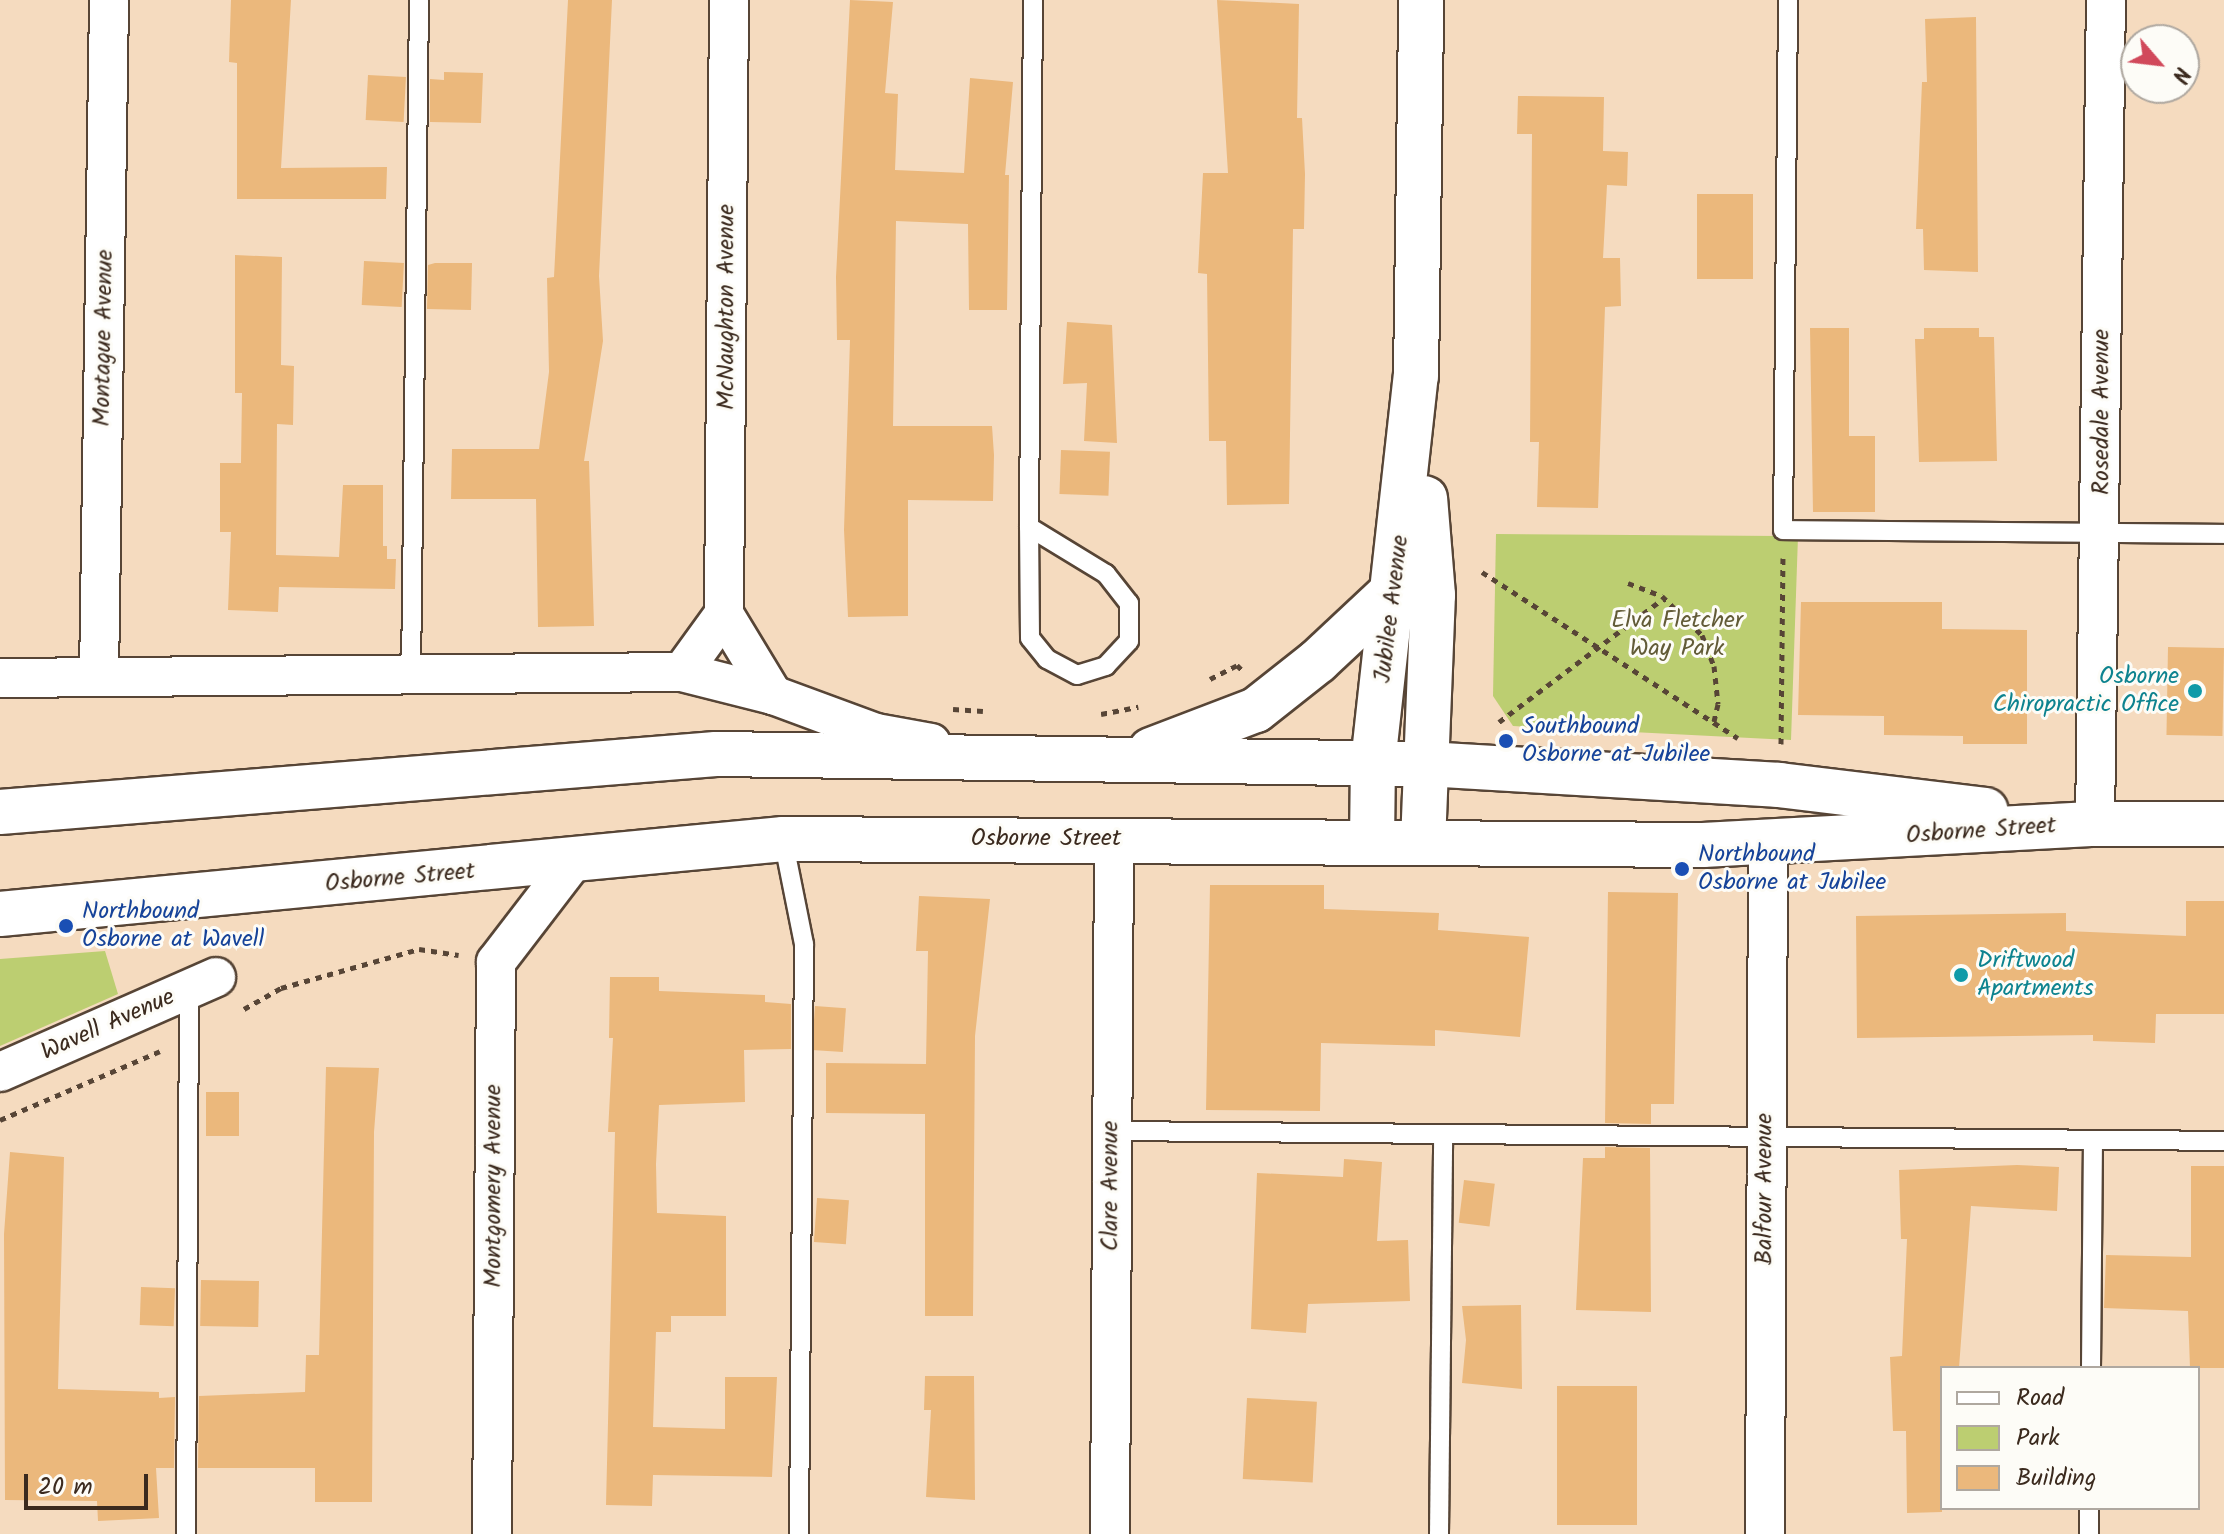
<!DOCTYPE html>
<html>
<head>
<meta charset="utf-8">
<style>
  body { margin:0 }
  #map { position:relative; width:2224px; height:1534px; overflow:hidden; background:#f5dbbf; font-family:Kalam,sans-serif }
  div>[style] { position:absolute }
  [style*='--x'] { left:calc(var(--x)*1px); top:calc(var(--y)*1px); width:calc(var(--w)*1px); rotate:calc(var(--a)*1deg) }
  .green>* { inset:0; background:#bcce71 }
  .building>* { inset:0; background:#ebb87c; transform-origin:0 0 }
  .path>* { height:5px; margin-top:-2.5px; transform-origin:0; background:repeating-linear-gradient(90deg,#574536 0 6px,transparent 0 12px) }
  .roads { filter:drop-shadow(2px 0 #574536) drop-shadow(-2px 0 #574536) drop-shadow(0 2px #574536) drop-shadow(0 -2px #574536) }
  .service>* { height:18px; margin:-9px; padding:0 9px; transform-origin:9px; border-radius:9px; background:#fff }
  .minor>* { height:38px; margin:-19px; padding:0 19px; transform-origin:19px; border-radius:19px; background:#fff }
  .secondary>* { height:44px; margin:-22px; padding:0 22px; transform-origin:22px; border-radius:22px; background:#fff }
  .dots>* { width:22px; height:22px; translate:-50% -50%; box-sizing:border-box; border:4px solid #fdfcf7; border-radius:50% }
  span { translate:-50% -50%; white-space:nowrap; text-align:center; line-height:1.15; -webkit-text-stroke:6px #fdfcf7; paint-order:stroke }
  .street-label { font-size:24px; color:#3b2a1e }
  .park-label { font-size:24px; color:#625b37 }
  .culture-label { font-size:24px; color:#0d838f }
  .right { translate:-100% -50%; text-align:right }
  .left { translate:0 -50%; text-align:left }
  .transit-label { font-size:24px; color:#164399 }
  .legend { position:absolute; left:1940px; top:1366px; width:260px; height:144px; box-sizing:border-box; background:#fdfcf7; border:2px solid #afa8a0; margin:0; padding:10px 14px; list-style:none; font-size:24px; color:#3b2a1e }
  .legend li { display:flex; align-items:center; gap:16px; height:40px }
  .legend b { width:40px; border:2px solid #afa8a0 }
  .north { position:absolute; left:2120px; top:24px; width:80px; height:80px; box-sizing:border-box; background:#fdfcf7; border:2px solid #afa8a0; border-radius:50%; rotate:118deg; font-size:22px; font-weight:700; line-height:32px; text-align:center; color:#3b2a1e }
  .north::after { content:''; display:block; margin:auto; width:28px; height:36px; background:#d1495b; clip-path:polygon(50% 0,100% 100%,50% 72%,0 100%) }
  .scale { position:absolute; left:24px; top:1474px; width:124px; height:36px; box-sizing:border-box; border:4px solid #3b2a1e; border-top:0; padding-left:10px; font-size:24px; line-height:28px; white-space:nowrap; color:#3b2a1e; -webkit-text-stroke:6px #fdfcf7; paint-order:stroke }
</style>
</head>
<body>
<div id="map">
  <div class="green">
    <i style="clip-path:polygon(1496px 534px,1798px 536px,1791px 740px,1513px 726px,1493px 696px)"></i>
    <i style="clip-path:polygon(105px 951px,118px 994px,0 1046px,0 959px)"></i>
  </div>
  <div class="building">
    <i style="clip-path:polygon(231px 0,291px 0,281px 168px,387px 167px,386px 199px,237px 199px,237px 63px,229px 62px)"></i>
    <i style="clip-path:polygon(568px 0,612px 0,599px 276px,603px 341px,584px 461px,589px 461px,594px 626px,538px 627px,536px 499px,451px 499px,452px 449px,539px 449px,549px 372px,547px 278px,554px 277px)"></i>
    <i style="clip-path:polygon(850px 0,893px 2px,885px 93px,898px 94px,895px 170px,964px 173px,970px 78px,1013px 82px,1005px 175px,1009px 175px,1007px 310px,969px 310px,968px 224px,896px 221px,893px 426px,992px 426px,994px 455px,993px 501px,908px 500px,908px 616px,848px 617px,844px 530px,850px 340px,837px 340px,836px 277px)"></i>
    <i style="clip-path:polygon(1217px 0,1299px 4px,1297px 118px,1302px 118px,1305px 174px,1304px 229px,1293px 229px,1289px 504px,1227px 505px,1226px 441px,1209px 441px,1207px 274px,1198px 273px,1203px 173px,1228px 173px)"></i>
    <i style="clip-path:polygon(1976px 17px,1978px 272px,1924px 270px,1923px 229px,1916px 229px,1922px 82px,1927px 82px,1925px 19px)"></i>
    <i style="clip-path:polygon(444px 72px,483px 73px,481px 123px,430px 122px,430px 79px,444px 80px)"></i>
    <i style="left:368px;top:75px;width:38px;height:45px;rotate:3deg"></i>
    <i style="clip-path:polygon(1518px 96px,1604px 97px,1603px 151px,1628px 152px,1627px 186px,1607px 185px,1603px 258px,1620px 258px,1621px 306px,1605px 307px,1598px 508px,1537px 507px,1539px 442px,1530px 442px,1532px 134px,1517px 134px)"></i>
    <i style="left:1697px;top:194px;width:56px;height:85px"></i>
    <i style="clip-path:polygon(235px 255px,282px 257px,281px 365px,294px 366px,293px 425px,277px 424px,276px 555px,339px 557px,343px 485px,383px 485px,383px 546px,387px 546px,387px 559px,396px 559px,395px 589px,279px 587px,278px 612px,228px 610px,231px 532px,220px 532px,220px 463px,241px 463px,242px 393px,235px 393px)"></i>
    <i style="left:364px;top:261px;width:40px;height:44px;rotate:3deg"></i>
    <i style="clip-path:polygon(435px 263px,472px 263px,471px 310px,427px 309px,428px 265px)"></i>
    <i style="clip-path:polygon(1067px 322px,1112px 325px,1117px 443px,1084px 441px,1087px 383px,1063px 384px)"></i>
    <i style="clip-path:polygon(1810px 328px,1849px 328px,1849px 436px,1875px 436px,1875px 512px,1813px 512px)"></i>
    <i style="clip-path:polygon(1924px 328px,1979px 328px,1979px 337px,1994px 337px,1997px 461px,1919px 462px,1915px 339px,1924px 339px)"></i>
    <i style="left:1061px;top:450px;width:49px;height:44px;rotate:2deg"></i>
    <i style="clip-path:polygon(1801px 602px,1942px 602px,1942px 629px,2027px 630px,2027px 744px,1963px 744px,1963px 736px,1884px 735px,1884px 716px,1798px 715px)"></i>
    <i style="left:2168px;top:647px;width:56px;height:88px;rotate:1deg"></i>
    <i style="clip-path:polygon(1210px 885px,1324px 885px,1324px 909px,1439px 913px,1438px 930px,1529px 937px,1520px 1037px,1435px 1030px,1435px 1046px,1321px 1043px,1320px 1111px,1206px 1110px)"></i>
    <i style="clip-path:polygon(1608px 892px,1678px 893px,1674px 1104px,1651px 1104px,1651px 1124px,1605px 1123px)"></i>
    <i style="clip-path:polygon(919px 896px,990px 899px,975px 1036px,973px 1316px,925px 1316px,925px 1114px,826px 1113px,826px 1063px,926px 1064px,928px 951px,916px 951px)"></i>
    <i style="clip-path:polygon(2186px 901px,2224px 901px,2224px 1014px,2156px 1014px,2155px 1043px,2093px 1041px,2093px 1035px,1857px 1038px,1856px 916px,2066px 913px,2066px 931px,2186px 936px)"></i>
    <i style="clip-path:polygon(610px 977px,659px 977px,659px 991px,765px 995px,765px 1002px,791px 1004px,791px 1049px,744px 1050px,745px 1102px,659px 1105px,656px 1164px,657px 1213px,726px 1216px,726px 1316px,671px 1316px,671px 1332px,656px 1332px,653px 1427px,725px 1429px,725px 1377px,777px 1377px,772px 1477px,653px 1475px,652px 1506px,606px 1505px,615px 1132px,608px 1132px,613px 1038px,609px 1038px)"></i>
    <i style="left:815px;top:1006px;width:31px;height:44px;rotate:4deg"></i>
    <i style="clip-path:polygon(326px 1067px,379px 1068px,374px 1132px,372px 1502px,315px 1502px,315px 1468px,198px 1468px,199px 1396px,305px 1392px,306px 1355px,319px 1355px)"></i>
    <i style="left:206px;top:1092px;width:33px;height:44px"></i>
    <i style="clip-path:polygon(1605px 1147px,1650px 1148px,1651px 1312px,1576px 1310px,1583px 1158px,1605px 1158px)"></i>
    <i style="clip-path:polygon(10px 1152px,64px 1157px,58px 1389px,159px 1392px,159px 1398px,175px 1397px,174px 1468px,156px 1468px,159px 1518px,98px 1521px,97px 1501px,5px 1500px,4px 1234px)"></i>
    <i style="clip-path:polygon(1344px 1159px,1382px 1162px,1377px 1241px,1408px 1240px,1410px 1301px,1308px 1304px,1306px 1333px,1251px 1329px,1257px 1173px,1343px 1177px)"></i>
    <i style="clip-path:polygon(2017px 1165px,2059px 1167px,2057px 1211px,1971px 1206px,1959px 1368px,1942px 1368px,1942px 1512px,1907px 1513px,1906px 1431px,1893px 1431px,1890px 1357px,1902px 1356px,1907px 1239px,1901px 1239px,1899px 1170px)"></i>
    <i style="clip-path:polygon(2191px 1166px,2224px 1166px,2224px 1368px,2190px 1368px,2188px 1311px,2104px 1308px,2106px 1255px,2191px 1257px)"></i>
    <i style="left:1464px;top:1180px;width:31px;height:43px;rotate:7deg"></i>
    <i style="left:817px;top:1198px;width:32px;height:44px;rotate:4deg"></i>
    <i style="left:201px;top:1280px;width:58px;height:46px;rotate:1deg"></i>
    <i style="left:141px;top:1287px;width:34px;height:38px;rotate:2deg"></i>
    <i style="clip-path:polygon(1521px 1305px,1522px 1389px,1462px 1383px,1466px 1340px,1462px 1306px)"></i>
    <i style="clip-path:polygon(925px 1376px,974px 1376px,975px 1500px,926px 1497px,931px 1410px,924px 1410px)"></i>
    <i style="left:1557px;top:1386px;width:80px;height:139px"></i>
    <i style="left:1247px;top:1398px;width:70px;height:81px;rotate:3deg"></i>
  </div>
  <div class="path">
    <i style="--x:1482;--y:572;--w:305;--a:33"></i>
    <i style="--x:1628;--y:583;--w:36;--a:21"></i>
    <i style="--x:1662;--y:596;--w:56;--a:44.3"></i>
    <i style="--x:1702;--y:635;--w:33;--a:69"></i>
    <i style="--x:1714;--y:666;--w:38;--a:84"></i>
    <i style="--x:1718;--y:704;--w:18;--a:103"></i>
    <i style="--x:1210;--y:679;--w:30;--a:-27"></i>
    <i style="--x:1237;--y:665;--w:7;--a:45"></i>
    <i style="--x:953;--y:709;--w:30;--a:4"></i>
    <i style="--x:1101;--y:714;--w:38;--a:-11"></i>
    <i style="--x:1499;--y:722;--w:206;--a:-36.9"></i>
    <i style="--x:1781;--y:744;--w:186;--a:-89.4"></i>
    <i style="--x:244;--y:1009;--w:43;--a:-29.6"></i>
    <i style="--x:281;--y:988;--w:143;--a:-15.8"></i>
    <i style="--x:419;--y:949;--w:40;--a:8.5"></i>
    <i style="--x:0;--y:1120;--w:174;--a:-23.3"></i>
  </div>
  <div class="roads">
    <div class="service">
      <i style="--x:1788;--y:0;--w:530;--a:90.54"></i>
      <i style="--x:1783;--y:530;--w:441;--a:0.5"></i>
      <i style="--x:1029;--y:527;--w:90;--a:31.4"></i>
      <i style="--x:1106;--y:574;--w:37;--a:52"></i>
      <i style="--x:1129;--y:603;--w:38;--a:90"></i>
      <i style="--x:1129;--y:641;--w:34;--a:133"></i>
      <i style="--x:1106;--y:666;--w:30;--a:163"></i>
      <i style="--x:1077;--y:675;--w:34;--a:-152"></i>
      <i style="--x:1047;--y:659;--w:27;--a:-129"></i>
      <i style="--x:1030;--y:638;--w:111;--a:-90.5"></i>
      <i style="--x:1029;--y:527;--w:527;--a:-89.57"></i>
      <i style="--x:411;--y:674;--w:674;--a:-89.32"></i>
      <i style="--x:783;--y:839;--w:107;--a:78.7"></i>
      <i style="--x:804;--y:944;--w:590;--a:90.49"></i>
      <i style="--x:1111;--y:1131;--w:1113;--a:0.51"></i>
      <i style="--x:2091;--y:1368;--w:228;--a:-89.5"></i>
      <i style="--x:186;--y:1534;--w:545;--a:-89.68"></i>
      <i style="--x:1439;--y:1534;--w:400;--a:-89.4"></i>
      <i style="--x:2089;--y:1534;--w:26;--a:-90"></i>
    </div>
    <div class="minor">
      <i style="--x:729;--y:0;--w:614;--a:90.47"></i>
      <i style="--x:724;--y:614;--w:95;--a:58.8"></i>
      <i style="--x:682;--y:672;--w:72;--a:-54.1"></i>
      <i style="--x:99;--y:676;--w:676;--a:-89.15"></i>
      <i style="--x:0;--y:678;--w:682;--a:-0.5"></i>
      <i style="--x:682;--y:672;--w:94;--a:14.2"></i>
      <i style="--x:773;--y:695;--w:110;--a:20.3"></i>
      <i style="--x:876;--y:733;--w:56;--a:10.3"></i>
      <i style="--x:2095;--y:824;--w:824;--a:-89.24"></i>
      <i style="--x:0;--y:1072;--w:236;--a:-23.7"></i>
      <i style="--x:492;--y:1534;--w:572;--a:-89.6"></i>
      <i style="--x:496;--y:962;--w:125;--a:-52.5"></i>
      <i style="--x:1110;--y:1534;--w:696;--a:-89.67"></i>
      <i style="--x:1765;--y:1534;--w:690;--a:-89.75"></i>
    </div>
    <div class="secondary">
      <i style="--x:1151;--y:750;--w:112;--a:-20.9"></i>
      <i style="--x:1256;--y:710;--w:79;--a:-38.3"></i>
      <i style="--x:1318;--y:661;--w:107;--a:-43.1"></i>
      <i style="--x:0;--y:812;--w:718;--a:-4.63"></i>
      <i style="--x:716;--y:754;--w:711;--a:0.81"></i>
      <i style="--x:1427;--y:764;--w:353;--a:3.4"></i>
      <i style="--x:1779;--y:785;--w:208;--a:6.9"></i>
      <i style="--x:1372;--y:842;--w:79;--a:-89.3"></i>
      <i style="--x:1373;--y:763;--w:389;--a:-83.7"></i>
      <i style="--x:1416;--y:376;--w:376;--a:-89.2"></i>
      <i style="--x:1423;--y:843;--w:248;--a:-87.7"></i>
      <i style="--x:1433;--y:595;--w:97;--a:-94.7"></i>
      <i style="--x:0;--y:914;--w:787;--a:-5.47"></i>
      <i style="--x:783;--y:839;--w:920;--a:0.37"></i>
      <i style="--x:1703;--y:845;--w:393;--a:-3.1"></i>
      <i style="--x:2095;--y:824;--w:129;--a:0"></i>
    </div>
  </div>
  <div class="dots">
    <i style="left:2195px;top:691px;background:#0f9aa8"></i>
    <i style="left:1506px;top:741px;background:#1a4fb4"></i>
    <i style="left:1682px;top:869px;background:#1a4fb4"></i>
    <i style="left:66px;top:926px;background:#1a4fb4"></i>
    <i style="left:1961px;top:975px;background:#0f9aa8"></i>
  </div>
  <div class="street-label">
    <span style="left:727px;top:307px;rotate:-90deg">McNaughton Avenue</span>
    <span style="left:104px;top:338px;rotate:-89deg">Montague Avenue</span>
    <span style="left:2102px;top:412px;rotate:-90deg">Rosedale Avenue</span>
    <span style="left:1392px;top:609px;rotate:-83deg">Jubilee Avenue</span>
    <span style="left:1981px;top:831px;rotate:-4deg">Osborne Street</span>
    <span style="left:1046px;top:839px">Osborne Street</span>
    <span style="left:400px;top:878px;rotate:-5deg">Osborne Street</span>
    <span style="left:108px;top:1025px;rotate:-24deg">Wavell Avenue</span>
    <span style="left:494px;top:1186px;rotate:-90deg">Montgomery Avenue</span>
    <span style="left:1111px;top:1186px;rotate:-90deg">Clare Avenue</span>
    <span style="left:1765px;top:1189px;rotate:-90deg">Balfour Avenue</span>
  </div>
  <div class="park-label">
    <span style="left:1677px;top:635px">Elva Fletcher<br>Way Park</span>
  </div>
  <div class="culture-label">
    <span class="right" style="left:2179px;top:691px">Osborne<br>Chiropractic Office</span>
    <span class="left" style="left:1977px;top:975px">Driftwood<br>Apartments</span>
  </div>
  <div class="transit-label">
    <span class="left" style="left:1522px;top:741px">Southbound<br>Osborne at Jubilee</span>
    <span class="left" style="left:1698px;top:869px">Northbound<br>Osborne at Jubilee</span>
    <span class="left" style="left:82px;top:926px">Northbound<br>Osborne at Wavell</span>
  </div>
  <ul class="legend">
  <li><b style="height:10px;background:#fff"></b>Road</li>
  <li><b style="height:22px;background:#bcce71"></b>Park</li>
  <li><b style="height:22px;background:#ebb87c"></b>Building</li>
  </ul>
  <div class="north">N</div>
  <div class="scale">20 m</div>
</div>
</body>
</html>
